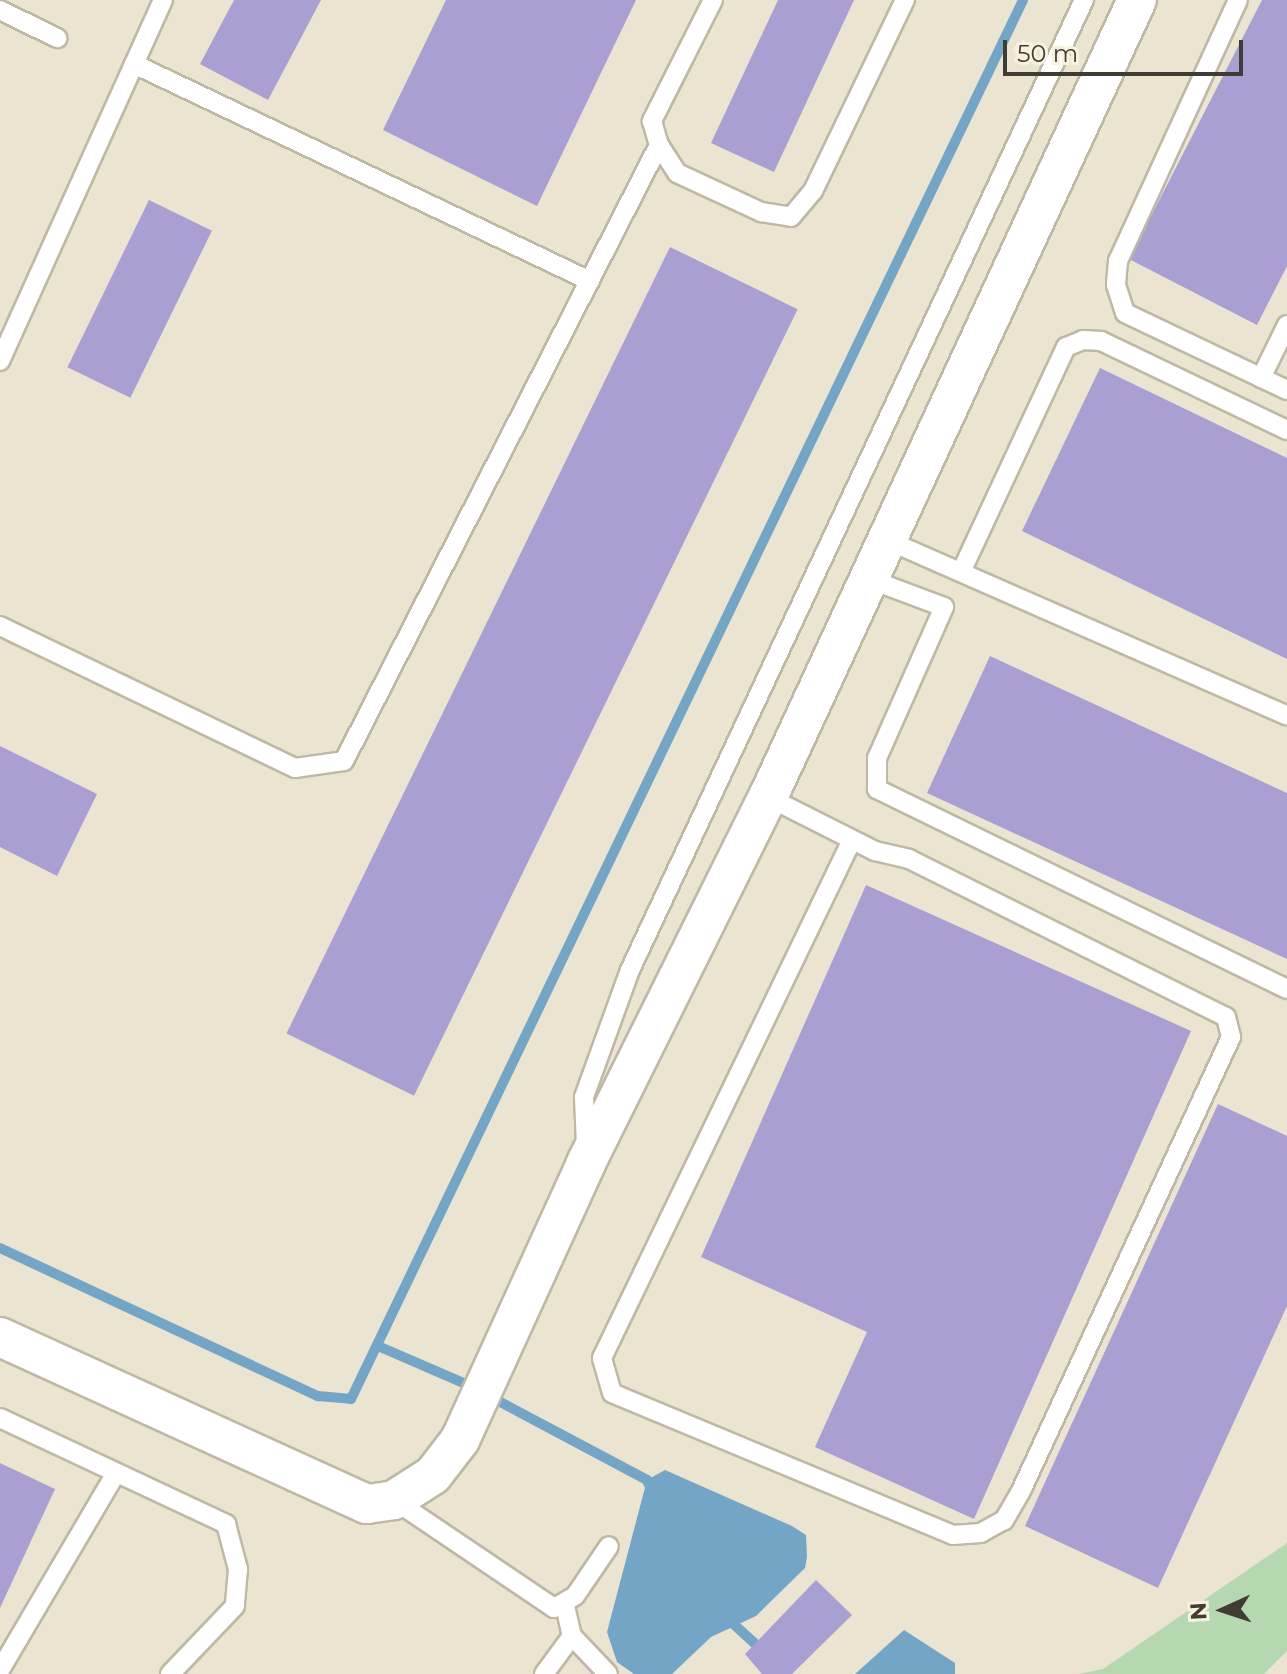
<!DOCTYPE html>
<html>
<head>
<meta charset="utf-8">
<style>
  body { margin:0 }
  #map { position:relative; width:1287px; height:1674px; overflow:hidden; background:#ebe4d1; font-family:Montserrat,sans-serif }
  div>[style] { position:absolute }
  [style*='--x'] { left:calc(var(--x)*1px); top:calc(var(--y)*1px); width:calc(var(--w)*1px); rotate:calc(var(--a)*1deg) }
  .green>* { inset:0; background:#b5d8b1 }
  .water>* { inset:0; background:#73a5c7 }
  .stream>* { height:10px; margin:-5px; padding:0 5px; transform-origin:5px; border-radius:5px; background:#73a5c7 }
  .building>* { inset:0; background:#a99fd2; transform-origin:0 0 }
  .roads { filter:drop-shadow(2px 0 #beb8a5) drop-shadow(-2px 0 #beb8a5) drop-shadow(0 2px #beb8a5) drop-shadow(0 -2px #beb8a5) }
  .service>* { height:18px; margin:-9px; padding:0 9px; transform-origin:9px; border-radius:9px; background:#fff }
  .minor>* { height:38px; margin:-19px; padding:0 19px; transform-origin:19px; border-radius:19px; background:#fff }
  span { translate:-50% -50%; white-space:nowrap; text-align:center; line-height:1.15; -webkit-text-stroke:7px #f8f1de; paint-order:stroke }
  .north { position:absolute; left:1183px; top:1570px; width:80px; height:80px; -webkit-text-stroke:6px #f8f1de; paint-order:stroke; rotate:267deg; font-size:22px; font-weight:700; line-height:32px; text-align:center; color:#3f3c34 }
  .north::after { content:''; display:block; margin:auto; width:28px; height:36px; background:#3f3c34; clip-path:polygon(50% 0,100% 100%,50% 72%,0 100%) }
  .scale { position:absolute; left:1003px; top:40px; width:240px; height:36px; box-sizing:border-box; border:4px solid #3f3c34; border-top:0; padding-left:10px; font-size:24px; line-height:28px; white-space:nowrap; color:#3f3c34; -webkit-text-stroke:6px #f8f1de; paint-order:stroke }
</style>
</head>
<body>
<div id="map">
  <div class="green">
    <i style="clip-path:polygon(1287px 1543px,1287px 1651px,1264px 1674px,1079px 1674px,1103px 1669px)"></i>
  </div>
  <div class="water">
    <i style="clip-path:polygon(665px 1470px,792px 1526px,806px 1535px,807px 1557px,805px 1568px,756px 1616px,711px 1637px,672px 1674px,634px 1674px,617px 1662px,607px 1632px,647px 1480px)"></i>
    <i style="clip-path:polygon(904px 1630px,955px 1663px,955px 1674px,855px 1674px)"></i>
  </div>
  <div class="stream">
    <i style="--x:0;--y:1248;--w:351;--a:25"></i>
    <i style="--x:318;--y:1396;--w:33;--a:5"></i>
    <i style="--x:351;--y:1399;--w:1552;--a:-64.34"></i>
    <i style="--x:378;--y:1346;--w:106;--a:23.4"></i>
    <i style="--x:489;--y:1396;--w:179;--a:28"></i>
    <i style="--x:647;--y:1480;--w:13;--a:67"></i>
    <i style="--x:728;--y:1619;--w:47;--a:42.4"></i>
  </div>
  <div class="building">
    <i style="clip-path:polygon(234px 0,321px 0,268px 100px,200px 64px)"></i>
    <i style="clip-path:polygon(446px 0,636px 0,537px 206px,383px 130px)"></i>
    <i style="clip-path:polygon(778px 0,854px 0,774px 172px,711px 143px)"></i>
    <i style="clip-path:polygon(1262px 0,1287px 0,1287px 266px,1257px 325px,1129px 259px)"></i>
    <i style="left:149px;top:200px;width:70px;height:186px;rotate:26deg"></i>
    <i style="left:670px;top:247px;width:142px;height:875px;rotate:26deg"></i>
    <i style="clip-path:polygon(1100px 368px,1287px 458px,1287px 659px,1022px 531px)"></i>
    <i style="clip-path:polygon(990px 656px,1287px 793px,1287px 959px,927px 793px)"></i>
    <i style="clip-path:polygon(0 746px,97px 794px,57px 876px,0 847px)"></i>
    <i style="clip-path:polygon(866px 885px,1191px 1031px,974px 1519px,815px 1447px,867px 1332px,701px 1257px)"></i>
    <i style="clip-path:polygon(1218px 1104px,1287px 1136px,1287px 1306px,1158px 1588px,1025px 1526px)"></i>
    <i style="clip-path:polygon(0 1463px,55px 1489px,0 1608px)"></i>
    <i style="clip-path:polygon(816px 1580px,852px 1615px,792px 1674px,762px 1674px,745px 1654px)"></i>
  </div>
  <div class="roads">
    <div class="service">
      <i style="--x:713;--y:0;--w:136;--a:116.8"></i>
      <i style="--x:652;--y:121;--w:25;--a:74"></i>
      <i style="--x:659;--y:145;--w:33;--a:57"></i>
      <i style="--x:677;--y:173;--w:93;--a:24.9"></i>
      <i style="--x:761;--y:212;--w:30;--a:9"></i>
      <i style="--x:791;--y:217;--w:34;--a:-50"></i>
      <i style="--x:813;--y:191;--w:212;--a:-64.3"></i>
      <i style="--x:1238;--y:0;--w:287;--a:114.7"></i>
      <i style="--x:1118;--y:261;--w:24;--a:95"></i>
      <i style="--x:1116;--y:285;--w:29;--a:72"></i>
      <i style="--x:1125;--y:313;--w:179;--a:25.4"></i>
      <i style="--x:0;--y:10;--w:64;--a:26.2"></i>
      <i style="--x:134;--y:64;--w:505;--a:25.45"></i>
      <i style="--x:0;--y:361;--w:396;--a:-65.7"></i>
      <i style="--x:1261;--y:378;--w:59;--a:-63.9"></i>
      <i style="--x:887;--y:540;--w:437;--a:23.7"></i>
      <i style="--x:962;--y:570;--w:246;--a:-65"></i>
      <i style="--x:1066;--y:347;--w:18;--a:-22"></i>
      <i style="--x:1083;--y:340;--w:18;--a:3"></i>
      <i style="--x:1101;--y:341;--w:206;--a:25.6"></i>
      <i style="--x:869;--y:579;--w:80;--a:20.5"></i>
      <i style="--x:944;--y:607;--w:165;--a:113.9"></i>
      <i style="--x:877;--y:758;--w:31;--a:90"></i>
      <i style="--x:877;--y:789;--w:456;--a:26"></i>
      <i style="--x:0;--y:626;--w:327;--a:25.7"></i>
      <i style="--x:295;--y:768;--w:49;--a:-8.1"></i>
      <i style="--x:344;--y:761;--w:692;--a:-62.92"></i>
      <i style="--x:768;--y:797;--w:120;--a:26.8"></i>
      <i style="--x:875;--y:851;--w:35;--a:13"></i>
      <i style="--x:909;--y:859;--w:354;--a:26.5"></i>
      <i style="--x:1226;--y:1017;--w:21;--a:76"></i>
      <i style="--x:1231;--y:1037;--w:500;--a:114.82"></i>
      <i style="--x:1021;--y:1491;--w:34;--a:120"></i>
      <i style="--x:1004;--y:1520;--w:26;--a:151"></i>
      <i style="--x:981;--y:1533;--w:28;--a:176"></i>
      <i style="--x:953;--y:1535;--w:369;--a:-157.4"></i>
      <i style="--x:612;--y:1393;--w:36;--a:-106"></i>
      <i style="--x:602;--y:1358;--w:575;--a:-64.24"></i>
      <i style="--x:586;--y:1145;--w:48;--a:-92.4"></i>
      <i style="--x:584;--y:1097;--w:135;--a:-70.1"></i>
      <i style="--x:630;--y:970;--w:1071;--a:-64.92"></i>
      <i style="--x:0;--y:1418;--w:250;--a:25.1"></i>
      <i style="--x:226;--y:1524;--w:47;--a:75.1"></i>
      <i style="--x:238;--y:1569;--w:37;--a:95"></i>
      <i style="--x:235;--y:1606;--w:94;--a:133.7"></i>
      <i style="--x:394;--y:1500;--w:193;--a:34"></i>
      <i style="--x:554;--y:1608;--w:24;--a:-30"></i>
      <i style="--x:575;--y:1596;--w:60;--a:-55.8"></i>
      <i style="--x:565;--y:1606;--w:31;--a:77"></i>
      <i style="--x:572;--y:1636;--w:52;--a:46.5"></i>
      <i style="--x:0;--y:1670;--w:229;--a:-59.5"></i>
      <i style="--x:544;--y:1674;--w:47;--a:-53.6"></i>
    </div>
    <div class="minor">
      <i style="--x:0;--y:1337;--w:403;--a:24.5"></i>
      <i style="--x:367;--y:1504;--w:27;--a:-8"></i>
      <i style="--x:394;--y:1500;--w:46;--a:-32.7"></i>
      <i style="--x:433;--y:1475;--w:44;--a:-52.4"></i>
      <i style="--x:460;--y:1440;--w:304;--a:-65.5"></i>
      <i style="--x:586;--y:1163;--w:409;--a:-63.6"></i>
      <i style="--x:768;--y:797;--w:878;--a:-65.16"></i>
    </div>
  </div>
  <div class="north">N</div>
  <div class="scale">50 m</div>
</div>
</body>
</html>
